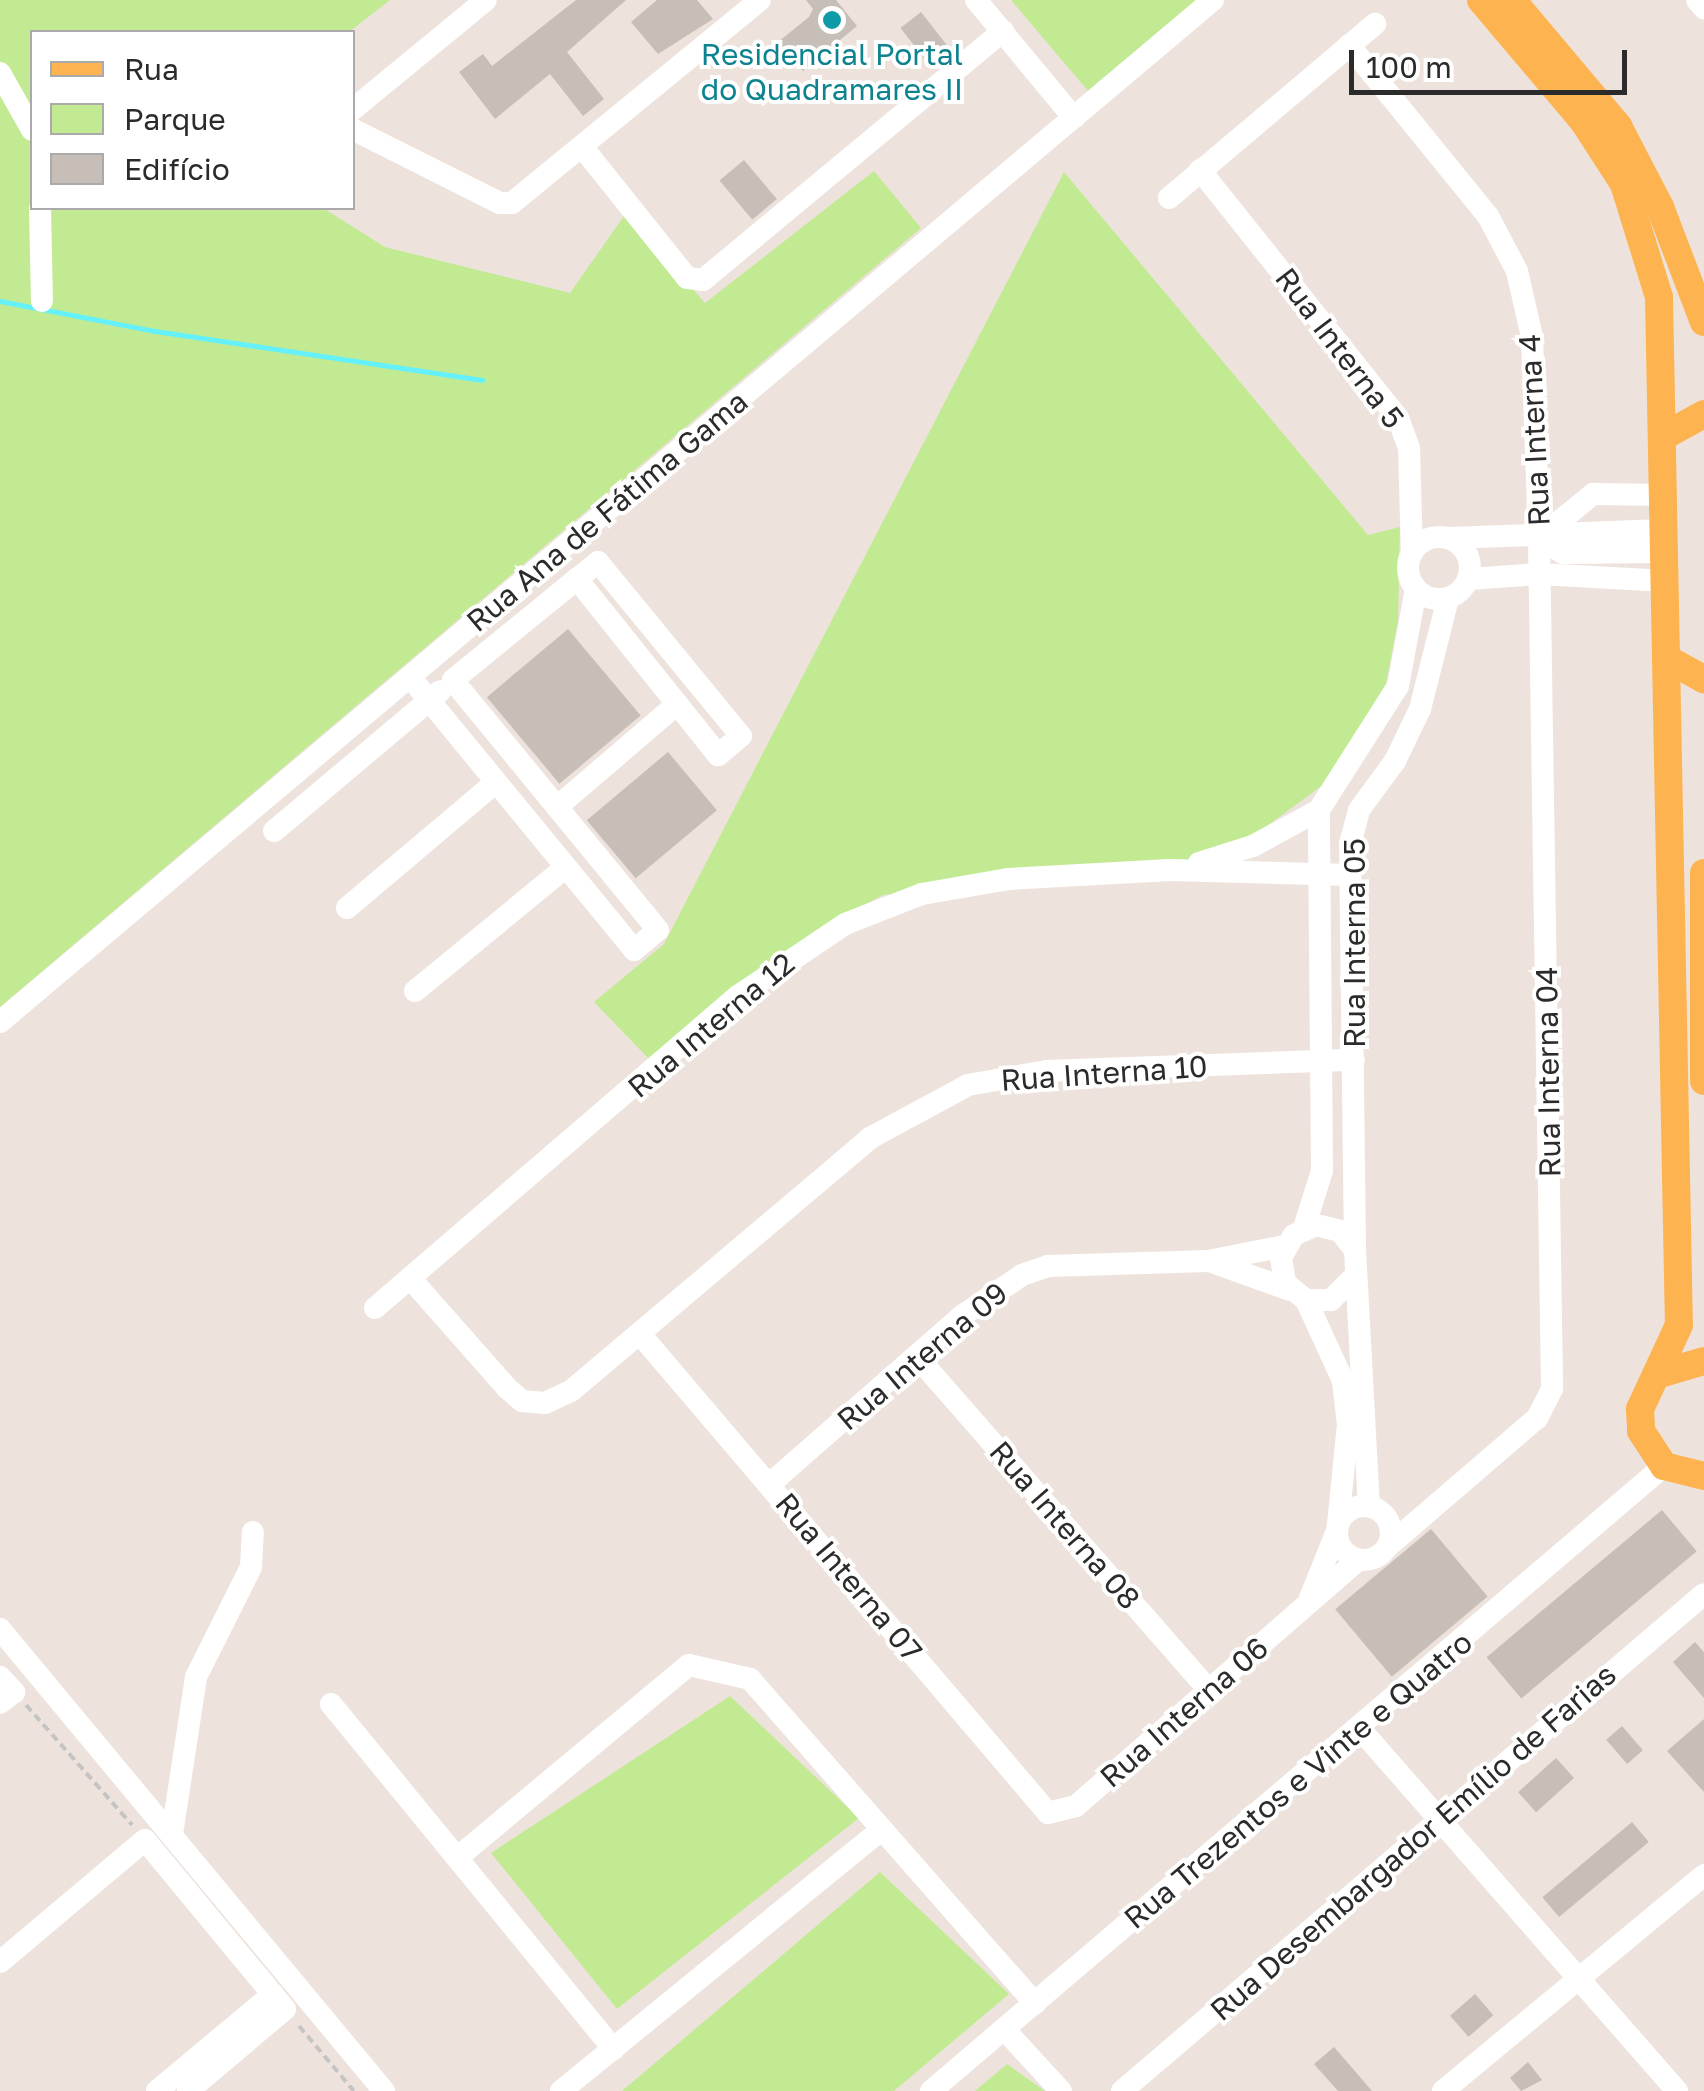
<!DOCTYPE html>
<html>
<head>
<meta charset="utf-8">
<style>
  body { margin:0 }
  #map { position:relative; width:1704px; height:2091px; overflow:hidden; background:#eee3dc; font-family:"Golos Text",sans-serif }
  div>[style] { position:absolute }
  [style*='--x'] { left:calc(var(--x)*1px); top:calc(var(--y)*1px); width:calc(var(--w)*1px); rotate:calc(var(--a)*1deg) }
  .green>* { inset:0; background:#c2ea93 }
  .stream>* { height:5px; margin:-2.5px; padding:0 2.5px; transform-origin:2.5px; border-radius:2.5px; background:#65f1fb }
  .building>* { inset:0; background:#c6beb7; transform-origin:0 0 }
  .path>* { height:4px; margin-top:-2px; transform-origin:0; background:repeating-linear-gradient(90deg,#c4c4c4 0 8px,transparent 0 13px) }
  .minor>* { height:22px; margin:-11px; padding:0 11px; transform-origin:11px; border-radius:11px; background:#fff }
  .minor>.ring { margin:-11px; padding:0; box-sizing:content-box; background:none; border:22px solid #fff; border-radius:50% }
  .major>* { height:28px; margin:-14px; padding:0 14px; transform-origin:14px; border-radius:14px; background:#feb351 }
  .dots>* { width:28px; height:28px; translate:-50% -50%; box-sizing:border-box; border:5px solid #fff; border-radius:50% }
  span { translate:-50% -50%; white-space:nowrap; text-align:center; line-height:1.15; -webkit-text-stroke:8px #fff; paint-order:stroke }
  .culture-label { font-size:30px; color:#0d838f }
  .street-label { font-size:30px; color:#2b2b2b }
  .legend { position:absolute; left:30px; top:30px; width:325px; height:180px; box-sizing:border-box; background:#fff; border:2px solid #aaa; margin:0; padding:12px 18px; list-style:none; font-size:30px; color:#2b2b2b }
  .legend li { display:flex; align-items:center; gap:20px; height:50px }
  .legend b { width:50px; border:2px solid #aaa }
  .scale { position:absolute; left:1349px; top:50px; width:278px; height:45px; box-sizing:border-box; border:5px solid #2b2b2b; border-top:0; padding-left:12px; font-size:30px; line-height:35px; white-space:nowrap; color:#2b2b2b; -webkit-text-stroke:8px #fff; paint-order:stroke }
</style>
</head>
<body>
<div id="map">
  <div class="green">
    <i style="clip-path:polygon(0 0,390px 0,349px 32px,32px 32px,32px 208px,323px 208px,385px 247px,570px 293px,626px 213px,705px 303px,874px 171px,921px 228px,0 1007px)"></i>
    <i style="clip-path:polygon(1011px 0,1197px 0,1088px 91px)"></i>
    <i style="clip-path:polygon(1064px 172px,1368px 535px,1400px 527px,1398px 621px,1386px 684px,1335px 776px,1245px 842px,1198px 859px,883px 895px,815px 931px,651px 1061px,594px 1002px,664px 944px)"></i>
    <i style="clip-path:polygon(730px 1696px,859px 1818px,617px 2009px,491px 1853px)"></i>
    <i style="clip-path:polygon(880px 1872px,1009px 1994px,894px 2091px,622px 2091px)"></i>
    <i style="clip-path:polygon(1007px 2064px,1045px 2091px,975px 2091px)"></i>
  </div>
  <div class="stream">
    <i style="--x:0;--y:301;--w:158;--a:11"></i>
    <i style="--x:155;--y:331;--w:331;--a:8.5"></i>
  </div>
  <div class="building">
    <i style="clip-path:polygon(576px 0,626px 0,567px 52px,604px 99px,583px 116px,550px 74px,495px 119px,459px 72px,483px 54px,492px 66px)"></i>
    <i style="clip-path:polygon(657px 0,697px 0,713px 19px,658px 54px,631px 22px)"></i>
    <i style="clip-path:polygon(806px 0,836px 0,857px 26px,803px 71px,778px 42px,809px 17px,813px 9px)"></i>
    <i style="left:921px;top:12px;width:51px;height:26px;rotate:52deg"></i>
    <i style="left:744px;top:160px;width:51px;height:32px;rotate:50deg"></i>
    <i style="left:568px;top:629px;width:113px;height:106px;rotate:50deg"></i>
    <i style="left:668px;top:752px;width:76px;height:106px;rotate:50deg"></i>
    <i style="left:1662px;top:1510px;width:54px;height:229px;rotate:50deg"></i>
    <i style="left:1431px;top:1529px;width:88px;height:125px;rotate:50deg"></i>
    <i style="clip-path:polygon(1695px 1642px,1704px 1652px,1704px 1698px,1673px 1662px)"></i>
    <i style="clip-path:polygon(1704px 1719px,1704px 1792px,1667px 1751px)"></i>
    <i style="left:1622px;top:1726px;width:32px;height:21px;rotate:49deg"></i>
    <i style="left:1556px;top:1758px;width:27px;height:51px;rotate:48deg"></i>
    <i style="left:1632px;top:1822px;width:26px;height:117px;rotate:50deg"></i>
    <i style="left:1475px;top:1994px;width:28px;height:33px;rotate:49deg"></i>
    <i style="clip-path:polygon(1334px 2047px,1372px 2091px,1338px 2091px,1314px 2064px)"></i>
    <i style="clip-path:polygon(1528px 2062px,1542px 2080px,1521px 2091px,1510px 2078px)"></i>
  </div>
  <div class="path">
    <i style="--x:26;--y:1705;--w:160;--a:48.5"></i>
    <i style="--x:299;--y:2026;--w:85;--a:49.8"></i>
  </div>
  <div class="minor">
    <i style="--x:976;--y:0;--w:153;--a:50.3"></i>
    <i style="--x:1697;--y:0;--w:11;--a:49"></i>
    <i style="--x:1349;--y:45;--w:220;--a:50.9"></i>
    <i style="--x:1488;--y:216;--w:62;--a:62.2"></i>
    <i style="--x:1517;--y:271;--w:68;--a:77.2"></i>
    <i style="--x:1532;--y:337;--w:201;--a:88"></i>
    <i style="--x:1539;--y:538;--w:851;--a:89.12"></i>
    <i style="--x:1552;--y:1389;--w:33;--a:117"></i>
    <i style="--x:1537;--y:1418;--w:196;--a:139.3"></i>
    <i style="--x:0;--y:73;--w:65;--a:60.7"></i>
    <i style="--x:352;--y:110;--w:173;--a:-39.4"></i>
    <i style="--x:352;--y:129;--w:165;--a:26.6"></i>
    <i style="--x:500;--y:203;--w:12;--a:0"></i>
    <i style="--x:512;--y:203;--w:320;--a:-39.3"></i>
    <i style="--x:583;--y:148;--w:166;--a:51.3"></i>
    <i style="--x:687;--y:278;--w:16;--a:7"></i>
    <i style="--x:703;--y:280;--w:390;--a:-39.7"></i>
    <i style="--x:1200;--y:170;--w:317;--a:51.4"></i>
    <i style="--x:1398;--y:418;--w:32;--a:70"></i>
    <i style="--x:1409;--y:448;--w:105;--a:88.4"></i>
    <i style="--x:1169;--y:198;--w:270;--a:-40.2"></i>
    <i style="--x:40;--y:208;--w:93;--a:88.8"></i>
    <i class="ring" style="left:1408px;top:537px;width:40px;height:40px"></i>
    <i style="--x:1448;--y:538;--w:216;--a:-2.1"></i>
    <i style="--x:1539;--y:538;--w:70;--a:-39.2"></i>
    <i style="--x:1593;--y:494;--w:71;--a:0.8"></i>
    <i style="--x:1539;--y:538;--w:28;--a:32"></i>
    <i style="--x:1563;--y:553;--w:103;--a:-0.6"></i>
    <i style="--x:1468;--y:579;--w:71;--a:-4"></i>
    <i style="--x:1539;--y:574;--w:128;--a:3.1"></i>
    <i style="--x:410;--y:677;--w:353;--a:50.6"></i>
    <i style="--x:634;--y:950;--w:31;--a:-40"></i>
    <i style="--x:658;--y:930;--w:323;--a:-129.4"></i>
    <i style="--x:453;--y:680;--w:160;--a:-39.2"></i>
    <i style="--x:577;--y:579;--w:27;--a:-39"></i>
    <i style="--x:598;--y:562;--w:225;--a:50.6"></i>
    <i style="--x:741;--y:736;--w:30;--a:140"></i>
    <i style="--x:718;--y:755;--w:226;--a:-128.7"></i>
    <i style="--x:557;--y:807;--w:158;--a:-40.6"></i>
    <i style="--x:274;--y:831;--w:217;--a:-40.1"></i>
    <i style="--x:1199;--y:863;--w:57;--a:-17.5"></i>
    <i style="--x:1253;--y:846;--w:75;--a:-28.6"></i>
    <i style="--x:347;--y:908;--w:195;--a:-40.2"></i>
    <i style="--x:415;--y:991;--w:195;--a:-39.4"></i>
    <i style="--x:0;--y:1022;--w:1586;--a:-40.12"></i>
    <i style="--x:1304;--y:1228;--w:60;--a:-72.5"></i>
    <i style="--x:1322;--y:1171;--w:361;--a:-90.5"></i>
    <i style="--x:1319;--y:810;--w:147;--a:-57.5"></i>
    <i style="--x:1398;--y:686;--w:99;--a:-79.5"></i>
    <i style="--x:1355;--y:1250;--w:406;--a:-90.7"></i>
    <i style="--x:1350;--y:844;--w:35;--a:-75"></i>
    <i style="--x:1359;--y:810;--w:61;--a:-53.7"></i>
    <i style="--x:1395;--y:761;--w:58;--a:-64.3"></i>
    <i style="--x:1420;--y:709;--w:114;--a:-75.8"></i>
    <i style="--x:1212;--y:1262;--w:83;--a:19.7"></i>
    <i style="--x:1356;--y:1275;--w:35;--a:135"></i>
    <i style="--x:1331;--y:1300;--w:25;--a:180"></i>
    <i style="--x:1306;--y:1300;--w:27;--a:-141"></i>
    <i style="--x:1285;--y:1283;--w:25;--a:-99"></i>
    <i style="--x:1281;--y:1258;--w:26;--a:-61"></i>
    <i style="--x:1294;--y:1235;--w:24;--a:-24"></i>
    <i style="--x:1316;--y:1225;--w:25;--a:14"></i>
    <i style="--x:1340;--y:1231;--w:24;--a:52"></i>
    <i style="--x:1355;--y:1250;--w:257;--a:86.9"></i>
    <i style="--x:410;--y:1278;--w:147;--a:48.6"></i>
    <i style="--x:507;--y:1388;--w:20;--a:41"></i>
    <i style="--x:522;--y:1401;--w:23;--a:5"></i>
    <i style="--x:545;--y:1403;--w:29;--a:-25"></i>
    <i style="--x:571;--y:1391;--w:392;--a:-40.2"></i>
    <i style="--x:870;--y:1138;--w:111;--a:-28.4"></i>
    <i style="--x:968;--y:1085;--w:80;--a:-10"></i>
    <i style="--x:1047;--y:1071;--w:307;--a:-2.1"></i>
    <i style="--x:1306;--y:1300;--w:89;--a:65.4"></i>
    <i style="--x:1343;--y:1381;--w:43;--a:83.4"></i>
    <i style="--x:1348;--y:1424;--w:100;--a:95.7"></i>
    <i style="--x:375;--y:1308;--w:479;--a:-40.7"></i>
    <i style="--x:738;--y:996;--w:129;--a:-33.9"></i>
    <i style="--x:845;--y:924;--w:83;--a:-21.3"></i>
    <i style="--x:922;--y:894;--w:87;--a:-9.9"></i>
    <i style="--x:1008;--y:879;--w:162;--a:-3.2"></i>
    <i style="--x:1170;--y:870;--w:179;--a:1.6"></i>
    <i style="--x:640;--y:1334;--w:629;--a:49.58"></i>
    <i style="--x:1048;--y:1813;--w:29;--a:-14"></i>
    <i style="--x:1076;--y:1806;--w:374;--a:-41.1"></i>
    <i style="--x:919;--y:1359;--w:441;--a:48.8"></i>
    <i style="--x:771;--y:1483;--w:255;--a:-41.2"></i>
    <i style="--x:963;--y:1315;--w:71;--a:-34.1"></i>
    <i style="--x:1022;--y:1275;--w:28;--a:-19"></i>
    <i style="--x:1048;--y:1266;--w:160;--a:-1.8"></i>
    <i style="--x:1208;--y:1261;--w:78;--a:-11"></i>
    <i class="ring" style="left:1337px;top:1506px;width:32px;height:32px"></i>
    <i style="--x:1310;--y:1598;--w:72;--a:-68.1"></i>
    <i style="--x:0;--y:1629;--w:601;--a:50.27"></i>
    <i style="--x:0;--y:1677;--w:21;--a:47"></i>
    <i style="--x:14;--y:1692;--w:18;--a:142"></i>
    <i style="--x:331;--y:1704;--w:446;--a:50.7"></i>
    <i style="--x:1361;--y:1730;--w:480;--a:48.8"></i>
    <i style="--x:172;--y:1834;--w:159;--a:-81.3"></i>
    <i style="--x:196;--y:1677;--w:123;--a:-63.4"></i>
    <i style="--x:251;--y:1567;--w:35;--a:-87"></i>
    <i style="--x:457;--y:1858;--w:302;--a:-39.8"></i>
    <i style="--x:689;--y:1665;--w:63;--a:12.9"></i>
    <i style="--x:750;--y:1679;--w:432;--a:48.7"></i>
    <i style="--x:0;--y:1962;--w:189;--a:-40.1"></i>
    <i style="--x:145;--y:1840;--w:219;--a:50.4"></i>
    <i style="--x:285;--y:2009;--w:127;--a:139.8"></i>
    <i style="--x:1004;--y:2029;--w:84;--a:47.4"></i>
    <i style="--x:157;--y:2091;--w:151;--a:-39.9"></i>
    <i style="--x:561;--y:2091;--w:414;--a:-39.2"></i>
    <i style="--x:931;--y:2091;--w:963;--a:-40.45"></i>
    <i style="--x:1122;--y:2091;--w:765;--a:-40.5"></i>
    <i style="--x:1443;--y:2091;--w:339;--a:-39.6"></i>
  </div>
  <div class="major">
    <i style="--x:1481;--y:0;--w:160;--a:49.8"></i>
    <i style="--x:1584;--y:122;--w:74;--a:57.2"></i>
    <i style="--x:1624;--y:184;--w:118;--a:72.8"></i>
    <i style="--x:1659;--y:297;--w:1028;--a:88.89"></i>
    <i style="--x:1679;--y:1325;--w:93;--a:114.9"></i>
    <i style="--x:1640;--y:1409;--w:22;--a:87"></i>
    <i style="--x:1641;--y:1431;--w:42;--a:56.7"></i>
    <i style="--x:1664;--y:1466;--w:41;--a:14"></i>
    <i style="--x:1512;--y:0;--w:165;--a:49.9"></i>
    <i style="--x:1618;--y:126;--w:91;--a:62.6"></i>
    <i style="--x:1660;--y:207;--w:123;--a:69.1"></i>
    <i style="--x:1662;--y:437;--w:48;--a:-28.7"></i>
    <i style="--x:1671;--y:661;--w:38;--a:29"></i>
    <i style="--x:1704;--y:873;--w:208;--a:90"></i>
    <i style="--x:1663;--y:1373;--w:43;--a:-16.3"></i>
  </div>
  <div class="dots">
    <i style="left:832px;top:20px;background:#0f9aa8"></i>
  </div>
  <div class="culture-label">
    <span style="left:832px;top:71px">Residencial Portal<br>do Quadramares II</span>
  </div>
  <div class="street-label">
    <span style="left:1340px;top:348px;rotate:53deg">Rua Interna 5</span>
    <span style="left:1534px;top:430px;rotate:-93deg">Rua Interna 4</span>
    <span style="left:607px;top:511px;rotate:-40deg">Rua Ana de Fátima Gama</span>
    <span style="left:1354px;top:943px;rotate:-90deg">Rua Interna 05</span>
    <span style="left:711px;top:1025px;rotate:-40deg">Rua Interna 12</span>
    <span style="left:1548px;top:1072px;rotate:-91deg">Rua Interna 04</span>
    <span style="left:1104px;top:1073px;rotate:-4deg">Rua Interna 10</span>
    <span style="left:922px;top:1356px;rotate:-40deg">Rua Interna 09</span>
    <span style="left:1065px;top:1525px;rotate:49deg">Rua Interna 08</span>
    <span style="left:849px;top:1577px;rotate:50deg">Rua Interna 07</span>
    <span style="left:1184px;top:1712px;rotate:-41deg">Rua Interna 06</span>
    <span style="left:1298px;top:1780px;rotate:-40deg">Rua Trezentos e Vinte e Quatro</span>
    <span style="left:1413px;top:1842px;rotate:-41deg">Rua Desembargador Emílio de Farias</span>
  </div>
  <ul class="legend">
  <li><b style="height:12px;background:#feb351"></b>Rua</li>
  <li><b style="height:28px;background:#c2ea93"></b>Parque</li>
  <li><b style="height:28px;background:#c6beb7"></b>Edifício</li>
  </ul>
  <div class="scale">100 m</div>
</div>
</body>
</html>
